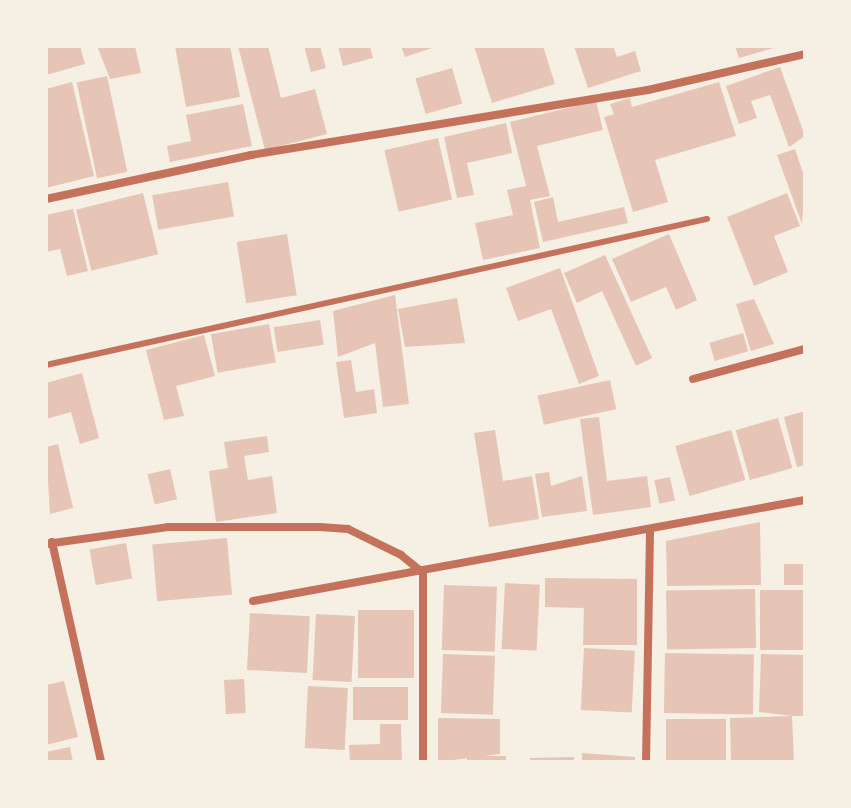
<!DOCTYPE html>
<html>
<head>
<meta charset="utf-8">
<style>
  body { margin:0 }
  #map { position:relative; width:851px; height:808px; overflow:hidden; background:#f6efe4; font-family:"Playfair Display",serif }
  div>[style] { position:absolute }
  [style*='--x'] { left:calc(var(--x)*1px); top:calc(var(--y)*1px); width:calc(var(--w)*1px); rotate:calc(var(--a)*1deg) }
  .building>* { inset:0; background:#e6c5b7; transform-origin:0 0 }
  .service>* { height:6px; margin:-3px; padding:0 3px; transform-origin:3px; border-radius:3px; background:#c5725c }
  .minor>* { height:8px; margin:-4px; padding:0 4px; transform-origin:4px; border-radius:4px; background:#c5725c }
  span { translate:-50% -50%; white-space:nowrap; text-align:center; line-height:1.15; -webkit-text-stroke:6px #f6efe4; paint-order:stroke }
  .frame { position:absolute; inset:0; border:48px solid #f6efe4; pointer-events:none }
</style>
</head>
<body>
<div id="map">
  <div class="building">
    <i style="clip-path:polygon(46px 46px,80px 46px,85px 64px,46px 75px)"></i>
    <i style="clip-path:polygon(97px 46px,135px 46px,141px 73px,110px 79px)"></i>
    <i style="clip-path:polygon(175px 46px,230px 46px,240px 97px,186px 107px)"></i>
    <i style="clip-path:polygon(238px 46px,268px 46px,281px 98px,315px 89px,327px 134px,265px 150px)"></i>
    <i style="clip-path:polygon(304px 46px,320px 46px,326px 68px,311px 72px)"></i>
    <i style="clip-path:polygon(338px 46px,370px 46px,373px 58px,343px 66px)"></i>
    <i style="clip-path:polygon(401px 46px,435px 46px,435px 47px,405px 57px)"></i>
    <i style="clip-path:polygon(474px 46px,543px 46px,555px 84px,492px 103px)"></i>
    <i style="clip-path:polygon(574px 46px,613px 46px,617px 57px,635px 51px,641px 71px,588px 88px)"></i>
    <i style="clip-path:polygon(735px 46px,777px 46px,777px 47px,739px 58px)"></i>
    <i style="clip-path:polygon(780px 67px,805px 136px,789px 147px,770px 95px,751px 101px,757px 118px,739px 124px,726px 86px)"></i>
    <i style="left:452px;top:68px;width:37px;height:38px;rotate:74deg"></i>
    <i style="left:107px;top:76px;width:98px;height:31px;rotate:78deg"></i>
    <i style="clip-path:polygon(72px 82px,94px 176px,46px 188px,46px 89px)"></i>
    <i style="clip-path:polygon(719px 82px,736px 136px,655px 160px,668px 202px,633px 212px,604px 117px,614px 114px,610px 104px,630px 98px,632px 107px)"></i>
    <i style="clip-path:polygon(596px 101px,603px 130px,537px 146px,550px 196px,530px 200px,540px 248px,483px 260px,475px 223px,513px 215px,507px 190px,526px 186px,510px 122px)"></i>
    <i style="clip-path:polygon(243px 104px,252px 146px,170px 162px,167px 146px,191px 141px,186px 115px)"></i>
    <i style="clip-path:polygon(506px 123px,512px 153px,467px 163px,474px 195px,457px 198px,444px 137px)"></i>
    <i style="left:438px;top:138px;width:63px;height:55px;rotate:77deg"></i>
    <i style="clip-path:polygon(795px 149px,805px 179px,802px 224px,777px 155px)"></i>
    <i style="left:228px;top:182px;width:35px;height:77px;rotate:80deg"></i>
    <i style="left:143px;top:193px;width:63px;height:69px;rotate:76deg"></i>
    <i style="clip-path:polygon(787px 193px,800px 226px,774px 236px,788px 272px,754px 286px,727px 217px)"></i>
    <i style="clip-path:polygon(553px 197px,558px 222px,624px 207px,628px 223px,543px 242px,534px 202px)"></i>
    <i style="clip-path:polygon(73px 209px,88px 271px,67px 276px,60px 249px,46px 252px,46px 215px)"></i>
    <i style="left:287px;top:234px;width:62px;height:51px;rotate:81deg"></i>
    <i style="clip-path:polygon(669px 234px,697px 300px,676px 310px,666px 287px,631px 302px,612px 259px)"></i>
    <i style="clip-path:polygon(605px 255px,652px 358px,636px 366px,602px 291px,577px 303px,564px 273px)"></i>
    <i style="clip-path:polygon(560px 268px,599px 376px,579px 384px,551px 309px,518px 321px,506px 288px)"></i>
    <i style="clip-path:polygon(395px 295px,409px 404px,383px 407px,375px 343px,338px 357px,333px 311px)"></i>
    <i style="clip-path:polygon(457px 298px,465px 343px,405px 347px,398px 309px)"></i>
    <i style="clip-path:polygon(754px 299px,774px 344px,751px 351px,736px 304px)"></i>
    <i style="left:320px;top:320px;width:25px;height:47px;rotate:81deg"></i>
    <i style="left:269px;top:324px;width:39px;height:59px;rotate:80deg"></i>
    <i style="left:743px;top:333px;width:19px;height:35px;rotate:74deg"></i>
    <i style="clip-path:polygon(204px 335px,215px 376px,176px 386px,184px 416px,164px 420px,146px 350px)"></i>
    <i style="clip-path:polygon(351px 360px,356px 392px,374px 389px,377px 413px,344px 418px,336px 362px)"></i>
    <i style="clip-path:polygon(82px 373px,99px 438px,80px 444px,71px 412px,46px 419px,46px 383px)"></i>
    <i style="left:610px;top:380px;width:30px;height:74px;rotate:78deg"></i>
    <i style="clip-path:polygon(805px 411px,805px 465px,797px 467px,784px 417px)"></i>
    <i style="clip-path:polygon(599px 417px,607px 481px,647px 476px,651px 507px,593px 515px,580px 419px)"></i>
    <i style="left:778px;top:418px;width:52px;height:44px;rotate:74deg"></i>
    <i style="clip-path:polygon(495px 430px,503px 481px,532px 476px,539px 519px,489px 527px,474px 433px)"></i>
    <i style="left:731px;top:430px;width:52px;height:58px;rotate:74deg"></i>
    <i style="clip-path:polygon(267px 436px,269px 452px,244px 456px,248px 480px,272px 476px,277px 513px,216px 522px,209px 471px,228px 468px,224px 442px)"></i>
    <i style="clip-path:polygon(58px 444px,73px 508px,50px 514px,46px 447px)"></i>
    <i style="left:170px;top:469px;width:31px;height:23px;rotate:77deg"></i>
    <i style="clip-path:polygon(549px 472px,551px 486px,582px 476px,587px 511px,542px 517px,535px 474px)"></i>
    <i style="left:670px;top:477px;width:24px;height:16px;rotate:78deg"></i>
    <i style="clip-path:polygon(760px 522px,761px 585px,667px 586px,666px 541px)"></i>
    <i style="left:227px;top:538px;width:57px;height:75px;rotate:85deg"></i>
    <i style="left:126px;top:543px;width:36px;height:37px;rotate:80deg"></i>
    <i style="left:805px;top:564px;width:21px;height:21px;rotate:90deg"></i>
    <i style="clip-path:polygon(545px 578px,637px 579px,637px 645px,583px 645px,584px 608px,545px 607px)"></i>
    <i style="left:505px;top:583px;width:35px;height:66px;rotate:3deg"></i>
    <i style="left:444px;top:585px;width:53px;height:65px;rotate:2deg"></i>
    <i style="left:755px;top:589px;width:59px;height:89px;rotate:89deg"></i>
    <i style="left:760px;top:590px;width:45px;height:60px"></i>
    <i style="left:358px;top:610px;width:56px;height:68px"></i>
    <i style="left:250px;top:613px;width:60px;height:57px;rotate:3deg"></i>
    <i style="left:316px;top:614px;width:39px;height:66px;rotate:3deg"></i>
    <i style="left:584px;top:648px;width:51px;height:62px;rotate:3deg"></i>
    <i style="left:665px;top:653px;width:89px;height:60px;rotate:1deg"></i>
    <i style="left:443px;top:654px;width:52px;height:59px;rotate:2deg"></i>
    <i style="clip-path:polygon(761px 654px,805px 655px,805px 716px,792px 716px,794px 762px,731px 762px,730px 718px,792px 716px,759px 712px)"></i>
    <i style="left:244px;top:679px;width:34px;height:20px;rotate:87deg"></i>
    <i style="clip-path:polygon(64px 681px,78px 737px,46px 745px,46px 685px)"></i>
    <i style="left:308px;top:686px;width:40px;height:62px;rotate:3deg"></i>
    <i style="left:353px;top:687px;width:55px;height:33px"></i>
    <i style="clip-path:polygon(438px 718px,500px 719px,500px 754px,438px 762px)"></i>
    <i style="left:666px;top:719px;width:60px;height:43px"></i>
    <i style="clip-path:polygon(380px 724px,401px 724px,402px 762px,350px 762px,349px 745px,380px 744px)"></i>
    <i style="clip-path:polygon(70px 747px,73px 762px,46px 762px,46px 752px)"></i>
    <i style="clip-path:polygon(582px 753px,635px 757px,635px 762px,582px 762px)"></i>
    <i style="left:467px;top:756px;width:39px;height:6px"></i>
    <i style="clip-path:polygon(574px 757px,574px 762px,530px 762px,530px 758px)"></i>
  </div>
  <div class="service">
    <i style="--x:46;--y:365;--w:677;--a:-12.46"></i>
  </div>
  <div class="minor">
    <i style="--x:46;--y:199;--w:210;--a:-12.1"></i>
    <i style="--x:251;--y:155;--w:402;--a:-9.3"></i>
    <i style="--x:648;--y:90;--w:161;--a:-12.9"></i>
    <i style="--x:693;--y:379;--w:116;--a:-15"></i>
    <i style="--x:52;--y:542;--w:225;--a:77.4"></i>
    <i style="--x:46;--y:544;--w:123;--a:-7.9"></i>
    <i style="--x:168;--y:527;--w:152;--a:0"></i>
    <i style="--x:320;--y:527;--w:28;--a:4"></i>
    <i style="--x:348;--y:529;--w:59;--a:26.1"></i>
    <i style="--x:401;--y:555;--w:28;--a:39"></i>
    <i style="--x:423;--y:573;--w:189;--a:90"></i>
    <i style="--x:253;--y:601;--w:561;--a:-10.37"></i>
    <i style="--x:646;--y:762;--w:230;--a:-89"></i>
  </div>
  <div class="frame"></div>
</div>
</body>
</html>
